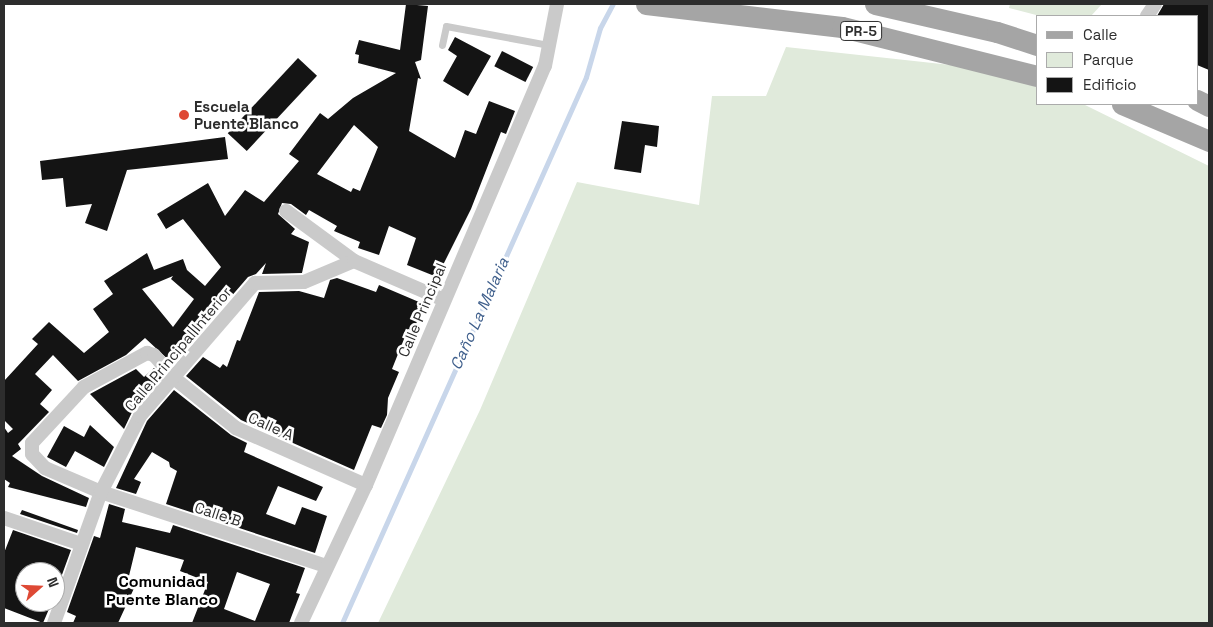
<!DOCTYPE html>
<html>
<head>
<meta charset="utf-8">
<style>
  body { margin:0 }
  #map { position:relative; width:1213px; height:627px; overflow:hidden; background:#fff; font-family:"Space Grotesk",sans-serif }
  div>[style] { position:absolute }
  [style*='--x'] { left:calc(var(--x)*1px); top:calc(var(--y)*1px); width:calc(var(--w)*1px); rotate:calc(var(--a)*1deg) }
  .green>* { inset:0; background:#e0eadb }
  .stream>* { height:5px; margin:-2.5px; padding:0 2.5px; transform-origin:2.5px; border-radius:2.5px; background:#c8d6ea }
  .building>* { inset:0; background:#141414; transform-origin:0 0 }
  .service>* { height:7px; margin:-3.5px; padding:0 3.5px; transform-origin:3.5px; border-radius:3.5px; background:#cacaca }
  .minor>* { height:14px; margin:-7px; padding:0 7px; transform-origin:7px; border-radius:7px; background:#cacaca }
  .primary>* { height:21px; margin:-10.5px; padding:0 10.5px; transform-origin:10.5px; border-radius:10.5px; background:#a5a5a5 }
  .dots>* { width:14px; height:14px; translate:-50% -50%; box-sizing:border-box; border:2px solid #fff; border-radius:50% }
  span { translate:-50% -50%; white-space:nowrap; text-align:center; line-height:1.15; -webkit-text-stroke:5px #fff; paint-order:stroke }
  .shield-label span { padding:1px 4px; background:#fff; border:1px solid; border-radius:4px; -webkit-text-stroke-width:0 }
  .shield-label { font-size:14px; color:#2d2d2d; font-weight:700 }
  .poi-label { font-size:15px; color:#2d2d2d; font-weight:700 }
  .left { translate:0 -50%; text-align:left }
  .street-label { font-size:15px; color:#2d2d2d }
  .water-label { font-size:16px; color:#3f5f8c; font-style:italic }
  .neighbourhood-label { font-size:16px; color:#000; font-weight:700 }
  .frame { position:absolute; inset:0; border:5px solid #2d2d2d; pointer-events:none }
  .legend { position:absolute; left:1036px; top:15px; width:162px; height:90px; box-sizing:border-box; background:#fff; border:1px solid #ababab; margin:0; padding:6px 9px; list-style:none; font-size:15px; color:#2d2d2d }
  .legend li { display:flex; align-items:center; gap:10px; height:25px }
  .legend b { width:25px; border:1px solid #ababab }
  .north { position:absolute; left:15px; top:562px; width:50px; height:50px; box-sizing:border-box; background:#fff; border:1px solid #ababab; border-radius:50%; rotate:70deg; font-size:14px; font-weight:700; line-height:20px; text-align:center; color:#2d2d2d }
  .north::after { content:''; display:block; margin:auto; width:18px; height:22px; background:#de4935; clip-path:polygon(50% 0,100% 100%,50% 72%,0 100%) }
</style>
</head>
<body>
<div id="map">
  <div class="green">
    <i style="clip-path:polygon(1010px 4px,1102px 4px,1091px 16px,1040px 16px,1009px 8px)"></i>
    <i style="clip-path:polygon(786px 47px,969px 67px,1037px 87px,1037px 104px,1083px 104px,1209px 166px,1209px 623px,378px 623px,480px 410px,577px 182px,699px 205px,712px 96px,766px 96px)"></i>
  </div>
  <div class="stream">
    <i style="--x:342;--y:623;--w:598;--a:-65.92"></i>
    <i style="--x:586;--y:77;--w:51;--a:-74.1"></i>
    <i style="--x:600;--y:28;--w:27;--a:-62"></i>
  </div>
  <div class="building">
    <i style="clip-path:polygon(evenodd,406px 4px,428px 6px,421px 60px,415px 62px,421px 79px,418px 78px,409px 131px,455px 158px,465px 130px,476px 134px,489px 101px,515px 111px,506px 134px,501px 132px,471px 209px,437px 277px,407px 265px,416px 238px,389px 226px,379px 255px,358px 248px,360px 242px,334px 231px,337px 226px,309px 210px,306px 215px,291px 204px,282px 203px,278px 214px,295px 229px,291px 234px,309px 242px,302px 273px,262px 274px,266px 263px,256px 274px,248px 277px,173px 364px,145px 338px,126px 355px,78px 381px,53px 355px,35px 374px,52px 390px,40px 404px,49px 412px,18px 444px,21px 449px,12px 456px,42px 476px,89px 498px,86px 507px,8px 487px,10px 483px,4px 479px,4px 427px,8px 433px,13px 429px,4px 420px,4px 381px,38px 344px,32px 339px,49px 322px,84px 353px,109px 332px,93px 309px,113px 294px,104px 281px,147px 253px,154px 270px,183px 259px,187px 270px,205px 286px,221px 267px,183px 219px,166px 229px,157px 214px,208px 183px,225px 216px,245px 190px,264px 202px,299px 161px,289px 154px,320px 113px,328px 119px,353px 98px,396px 73px,358px 63px,359px 55px,355px 54px,359px 40px,400px 50px,406px 4px,354px 125px,378px 147px,360px 191px,353px 188px,351px 192px,317px 174px,354px 125px,406px 4px,173px 276px,171px 279px,194px 299px,173px 327px,142px 289px,173px 276px)"></i>
    <i style="clip-path:polygon(1164px 4px,1209px 4px,1209px 70px,1197px 65px,1197px 16px,1157px 16px)"></i>
    <i style="clip-path:polygon(455px 37px,491px 56px,468px 96px,443px 81px,457px 56px,448px 50px)"></i>
    <i style="left:502px;top:51px;width:35px;height:17px;rotate:27deg"></i>
    <i style="left:298px;top:58px;width:26px;height:103px;rotate:43deg"></i>
    <i style="clip-path:polygon(622px 121px,659px 126px,657px 147px,645px 145px,641px 173px,614px 169px)"></i>
    <i style="clip-path:polygon(225px 137px,228px 159px,127px 170px,107px 231px,85px 223px,92px 204px,66px 207px,63px 178px,42px 180px,40px 161px)"></i>
    <i style="clip-path:polygon(337px 278px,376px 292px,379px 285px,419px 302px,417px 308px,422px 310px,413px 331px,408px 329px,392px 369px,399px 372px,388px 398px,387px 415px,381px 428px,372px 425px,354px 470px,241px 420px,186px 376px,203px 357px,220px 368px,223px 364px,227px 367px,237px 340px,240px 341px,259px 292px,299px 291px,324px 298px,330px 280px)"></i>
    <i style="clip-path:polygon(154px 368px,162px 377px,133px 410px,124px 429px,90px 394px,136px 369px,144px 377px)"></i>
    <i style="clip-path:polygon(174px 390px,231px 435px,247px 443px,244px 452px,323px 487px,316px 501px,278px 486px,266px 514px,295px 525px,302px 507px,327px 516px,315px 553px,166px 504px,177px 471px,170px 467px,169px 462px,152px 452px,134px 479px,141px 482px,136px 494px,116px 488px,147px 421px)"></i>
    <i style="clip-path:polygon(90px 425px,114px 447px,104px 467px,75px 451px,66px 467px,47px 457px,64px 426px,84px 437px)"></i>
    <i style="clip-path:polygon(evenodd,109px 504px,125px 509px,122px 522px,170px 533px,173px 525px,305px 568px,296px 593px,300px 594px,289px 623px,192px 623px,208px 582px,180px 571px,184px 560px,136px 547px,128px 580px,136px 584px,118px 623px,73px 623px,76px 616px,67px 612px,94px 536px,100px 538px,109px 504px,237px 572px,270px 584px,255px 621px,224px 609px,237px 572px)"></i>
    <i style="clip-path:polygon(22px 510px,78px 530px,77px 533px,20px 514px)"></i>
    <i style="clip-path:polygon(13px 530px,71px 550px,55px 594px,55px 572px,25px 572px,25px 602px,52px 602px,43px 623px,4px 608px,4px 553px)"></i>
  </div>
  <div class="service">
    <i style="--x:442;--y:45;--w:19;--a:-78"></i>
    <i style="--x:446;--y:26;--w:105;--a:10.5"></i>
  </div>
  <div class="minor">
    <i style="--x:1147;--y:16;--w:14;--a:-56"></i>
    <i style="--x:286;--y:211;--w:84;--a:36.3"></i>
    <i style="--x:4;--y:518;--w:81;--a:18.7"></i>
    <i style="--x:326;--y:566;--w:237;--a:-161.8"></i>
    <i style="--x:101;--y:492;--w:61;--a:-156.8"></i>
    <i style="--x:45;--y:468;--w:19;--a:-133"></i>
    <i style="--x:32;--y:454;--w:11;--a:-90"></i>
    <i style="--x:32;--y:443;--w:76;--a:-47.1"></i>
    <i style="--x:84;--y:387;--w:72;--a:-28.4"></i>
    <i style="--x:147;--y:353;--w:7;--a:16"></i>
    <i style="--x:154;--y:355;--w:30;--a:49"></i>
    <i style="--x:174;--y:378;--w:80;--a:38.9"></i>
    <i style="--x:236;--y:428;--w:142;--a:23.7"></i>
    <i style="--x:54;--y:623;--w:139;--a:-70.3"></i>
    <i style="--x:101;--y:492;--w:85;--a:-62.8"></i>
    <i style="--x:140;--y:416;--w:176;--a:-49.2"></i>
    <i style="--x:255;--y:283;--w:49;--a:-1.2"></i>
    <i style="--x:304;--y:282;--w:54;--a:-22.8"></i>
    <i style="--x:354;--y:261;--w:98;--a:23.4"></i>
    <i style="--x:301;--y:623;--w:153;--a:-64.8"></i>
    <i style="--x:366;--y:485;--w:456;--a:-66.9"></i>
    <i style="--x:545;--y:66;--w:63;--a:-79"></i>
  </div>
  <div class="primary">
    <i style="--x:646;--y:4;--w:197;--a:6.7"></i>
    <i style="--x:842;--y:27;--w:201;--a:14.1"></i>
    <i style="--x:875;--y:4;--w:125;--a:12.9"></i>
    <i style="--x:997;--y:32;--w:42;--a:18"></i>
    <i style="--x:1197;--y:100;--w:13;--a:27"></i>
    <i style="--x:1122;--y:104;--w:95;--a:23"></i>
  </div>
  <div class="dots">
    <i style="left:184px;top:115px;background:#de4935"></i>
  </div>
  <div class="shield-label">
    <span style="left:861px;top:31px">PR-5</span>
  </div>
  <div class="poi-label">
    <span class="left" style="left:194px;top:115px">Escuela<br>Puente Blanco</span>
  </div>
  <div class="street-label">
    <span style="left:422px;top:310px;rotate:-67deg">Calle Principal</span>
    <span style="left:178px;top:349px;rotate:-50deg">Calle Principal Interior</span>
    <span style="left:271px;top:426px;rotate:24deg">Calle A</span>
    <span style="left:218px;top:514px;rotate:18deg">Calle B</span>
  </div>
  <div class="water-label">
    <span style="left:480px;top:314px;rotate:-66deg">Caño La Malaria</span>
  </div>
  <div class="neighbourhood-label">
    <span style="left:162px;top:591px">Comunidad<br>Puente Blanco</span>
  </div>
  <div class="frame"></div>
  <ul class="legend">
  <li><b style="height:6px;background:#a5a5a5"></b>Calle</li>
  <li><b style="height:14px;background:#e0eadb"></b>Parque</li>
  <li><b style="height:14px;background:#141414"></b>Edificio</li>
  </ul>
  <div class="north">N</div>
</div>
</body>
</html>
